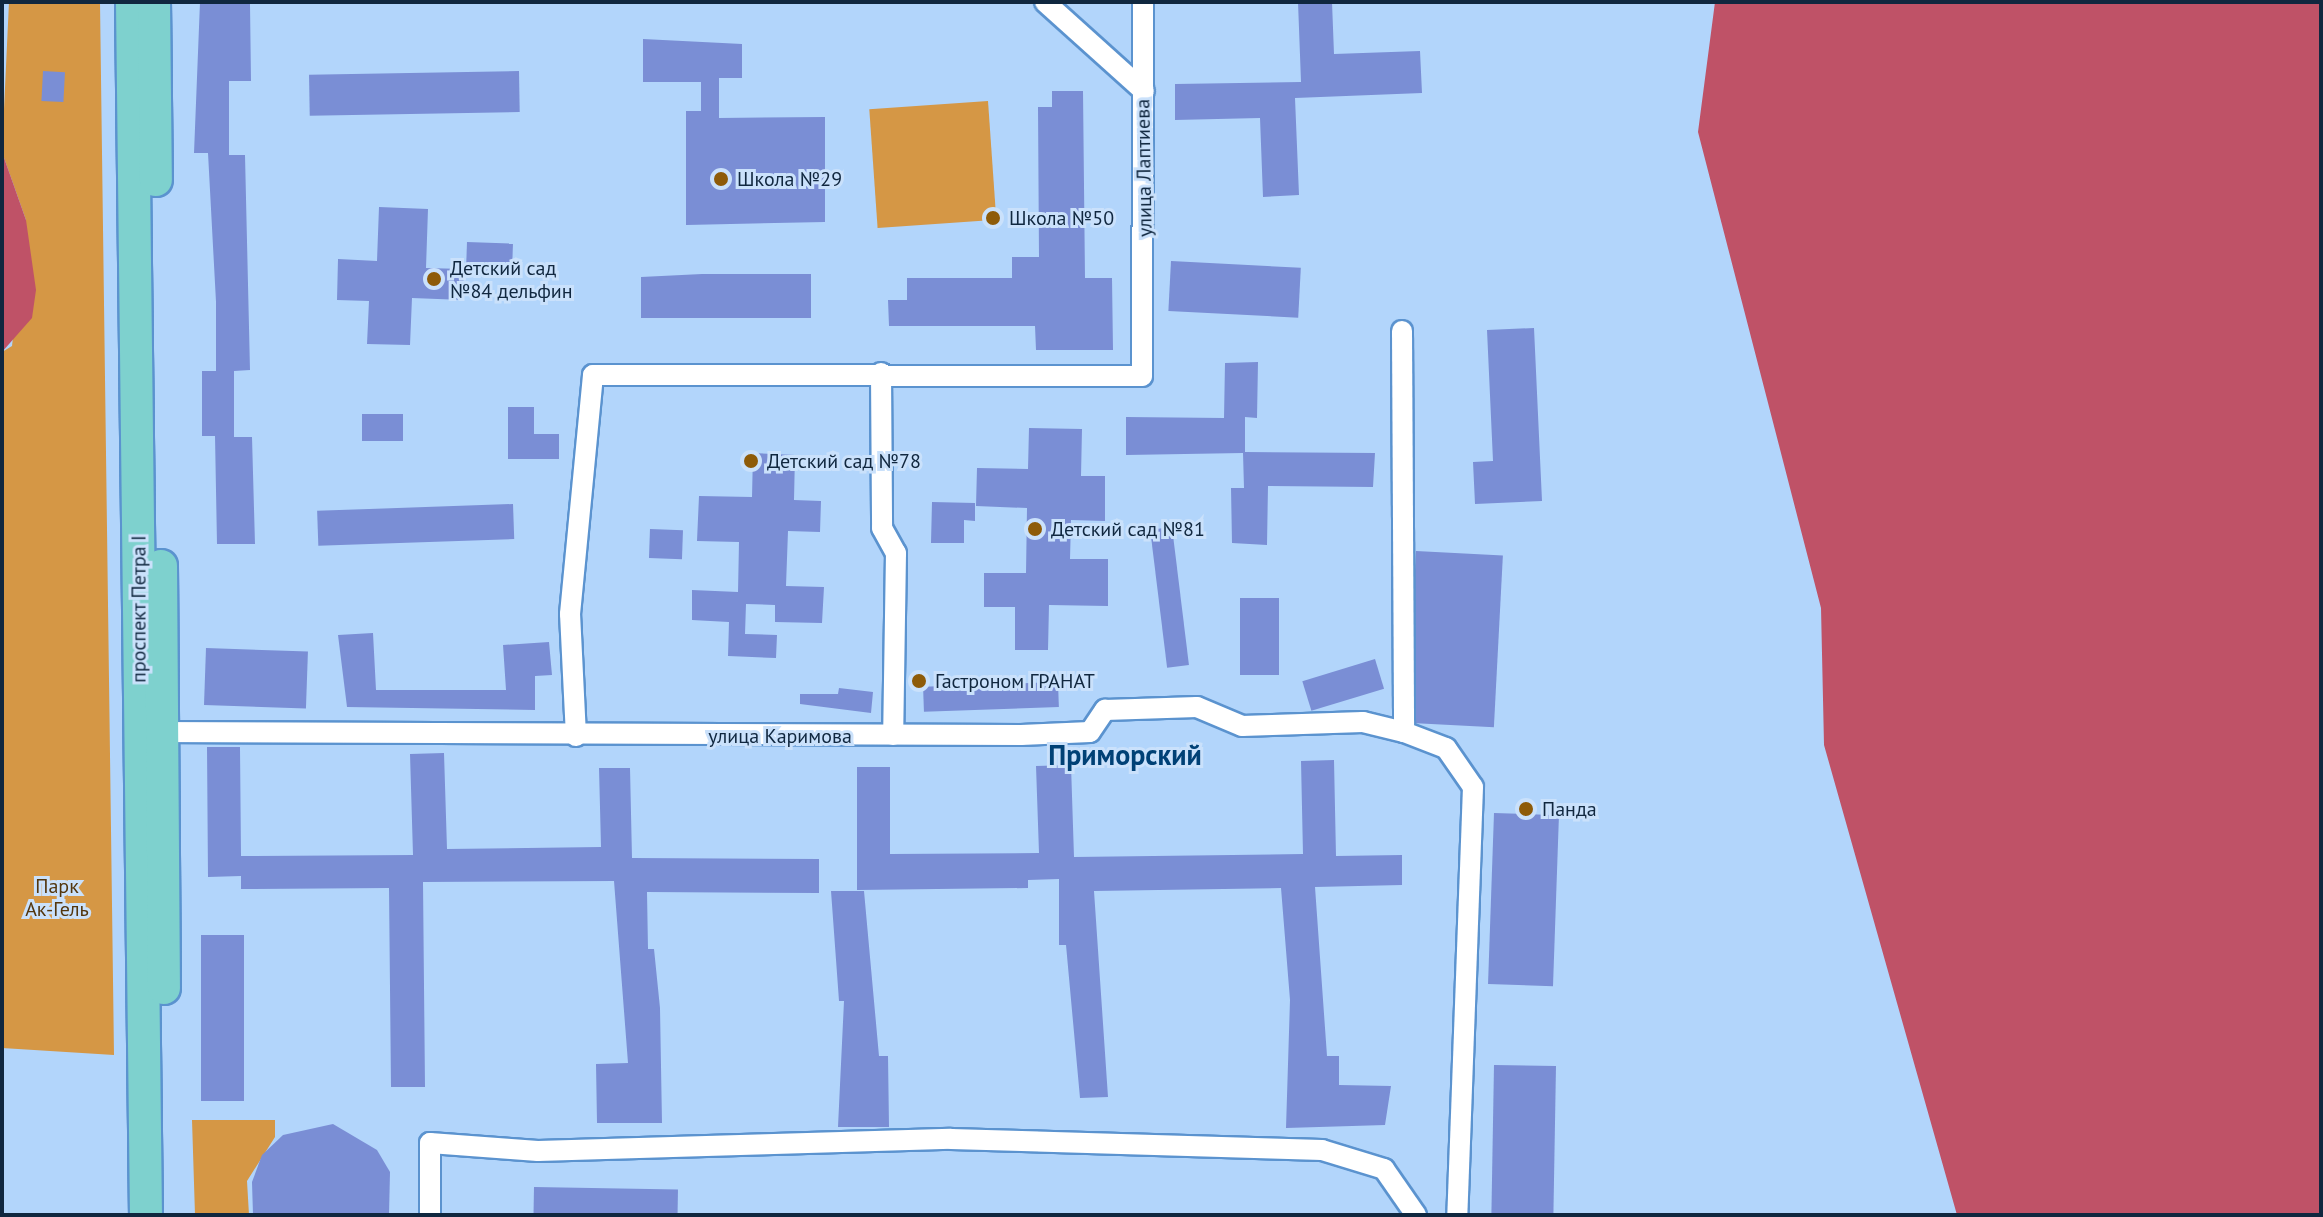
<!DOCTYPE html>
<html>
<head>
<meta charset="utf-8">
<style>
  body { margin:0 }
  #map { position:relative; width:2323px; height:1217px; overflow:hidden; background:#b2d5fb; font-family:"PT Sans",sans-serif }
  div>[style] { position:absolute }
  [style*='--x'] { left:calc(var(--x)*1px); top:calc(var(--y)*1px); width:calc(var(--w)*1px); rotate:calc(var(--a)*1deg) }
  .green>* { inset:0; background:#d59745; transform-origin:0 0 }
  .water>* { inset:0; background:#bf5267 }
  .building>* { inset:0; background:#7a8ed5; transform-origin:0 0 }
  .roads { filter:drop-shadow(2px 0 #5b93cf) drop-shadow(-2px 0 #5b93cf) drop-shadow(0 2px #5b93cf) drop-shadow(0 -2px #5b93cf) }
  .street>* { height:20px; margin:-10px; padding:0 10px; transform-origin:10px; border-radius:10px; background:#fff }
  .primary>* { height:32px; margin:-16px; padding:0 16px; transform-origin:16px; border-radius:16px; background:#7ed1ce }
  .dots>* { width:22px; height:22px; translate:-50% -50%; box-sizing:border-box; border:4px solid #cae1fb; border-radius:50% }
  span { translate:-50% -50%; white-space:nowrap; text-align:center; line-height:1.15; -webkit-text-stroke:6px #cae1fb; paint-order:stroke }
  .street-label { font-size:20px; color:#10273f }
  .poi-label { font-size:20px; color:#10273f }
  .left { translate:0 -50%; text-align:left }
  .park-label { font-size:20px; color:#53360d }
  .district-label { font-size:28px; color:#004176; font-weight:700 }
  .frame { position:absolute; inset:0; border:4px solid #10273f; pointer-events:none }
</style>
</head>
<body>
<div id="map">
  <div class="green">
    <i style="clip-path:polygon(9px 2px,100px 2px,114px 1055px,2px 1048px,2px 352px,12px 346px,26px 220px,2px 152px)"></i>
    <i style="left:988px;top:101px;width:119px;height:119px;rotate:86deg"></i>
    <i style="clip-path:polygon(192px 1120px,275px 1120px,275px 1137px,247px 1181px,249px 1215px,195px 1215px)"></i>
  </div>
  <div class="water">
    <i style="clip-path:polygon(1715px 2px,2321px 2px,2321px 1215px,1957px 1215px,1824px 745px,1821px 608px,1698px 132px)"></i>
    <i style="clip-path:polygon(2px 152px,26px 220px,36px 290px,32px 318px,2px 352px)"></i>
  </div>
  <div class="building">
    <i style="clip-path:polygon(200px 2px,250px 4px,251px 81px,229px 81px,229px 155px,245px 155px,250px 370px,234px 371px,234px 437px,252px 437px,255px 544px,217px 544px,215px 436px,202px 436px,202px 371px,216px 371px,216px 302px,208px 153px,194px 153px)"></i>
    <i style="clip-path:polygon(1298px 2px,1332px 2px,1334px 54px,1420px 51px,1422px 93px,1295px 98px,1299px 195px,1263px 197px,1260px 118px,1175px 120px,1175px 84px,1301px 82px)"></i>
    <i style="clip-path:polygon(643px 39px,742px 44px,742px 78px,719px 78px,719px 118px,825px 117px,825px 222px,686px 225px,686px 111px,701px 111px,701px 82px,643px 82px)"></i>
    <i style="left:43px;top:71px;width:22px;height:30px;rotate:3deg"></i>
    <i style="left:519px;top:71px;width:41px;height:210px;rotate:89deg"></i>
    <i style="clip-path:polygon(1052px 91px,1083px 91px,1085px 278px,1112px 278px,1113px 350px,1036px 350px,1035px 326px,889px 326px,888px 300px,907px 300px,907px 278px,1012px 278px,1012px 257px,1039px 257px,1038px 107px,1052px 107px)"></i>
    <i style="clip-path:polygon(379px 207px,428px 209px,426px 268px,464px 269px,463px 300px,412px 298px,410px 345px,367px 344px,369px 301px,337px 300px,338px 259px,377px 261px)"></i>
    <i style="left:467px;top:242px;width:46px;height:29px;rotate:2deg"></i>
    <i style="left:1171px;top:261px;width:130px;height:50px;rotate:3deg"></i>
    <i style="clip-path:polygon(702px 274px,811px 274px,811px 318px,641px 318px,641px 277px)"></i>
    <i style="clip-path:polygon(1534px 328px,1542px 501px,1475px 504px,1473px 462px,1493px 461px,1487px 330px)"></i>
    <i style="clip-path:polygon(1258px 362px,1257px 418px,1245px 417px,1245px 452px,1375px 453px,1373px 487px,1268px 486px,1267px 545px,1232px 543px,1231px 488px,1244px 488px,1243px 453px,1126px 455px,1126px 417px,1224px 418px,1225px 363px)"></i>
    <i style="clip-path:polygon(508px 407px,534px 407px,534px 434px,559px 434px,559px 459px,508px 459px)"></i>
    <i style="left:362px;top:414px;width:41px;height:27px"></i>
    <i style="clip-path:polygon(1029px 428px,1082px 429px,1081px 476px,1105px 476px,1105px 521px,1071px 520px,1070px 559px,1108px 559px,1108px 606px,1049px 605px,1048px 650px,1015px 650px,1015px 607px,984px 607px,984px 573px,1026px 573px,1027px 508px,976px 506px,977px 468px,1028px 469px)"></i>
    <i style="clip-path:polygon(753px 453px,795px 455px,794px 500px,821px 501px,820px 532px,788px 531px,786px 586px,824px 587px,822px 623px,775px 622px,775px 605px,746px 604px,745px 634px,777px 635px,776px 658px,728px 656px,729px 622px,692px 620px,692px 590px,738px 592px,739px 542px,697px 541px,699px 496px,752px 497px)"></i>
    <i style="clip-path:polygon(932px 502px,975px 503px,975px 521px,964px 520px,964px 543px,931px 543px)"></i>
    <i style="left:513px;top:504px;width:35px;height:196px;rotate:88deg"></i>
    <i style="left:1172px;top:527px;width:139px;height:22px;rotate:83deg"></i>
    <i style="left:650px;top:529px;width:33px;height:29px;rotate:2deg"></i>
    <i style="left:1416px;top:551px;width:87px;height:172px;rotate:3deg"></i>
    <i style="left:1240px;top:598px;width:39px;height:77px"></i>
    <i style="clip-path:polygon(373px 633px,376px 690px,506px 690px,503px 645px,549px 642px,552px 675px,535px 676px,535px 710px,347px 707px,338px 635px)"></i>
    <i style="left:206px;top:648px;width:102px;height:57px;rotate:2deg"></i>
    <i style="left:1375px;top:659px;width:31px;height:76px;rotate:73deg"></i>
    <i style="left:1058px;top:682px;width:25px;height:135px;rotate:88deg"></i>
    <i style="clip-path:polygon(839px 688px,873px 692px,871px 713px,800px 704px,800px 694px,838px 694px)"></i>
    <i style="clip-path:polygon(207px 747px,240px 747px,241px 856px,413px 855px,410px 754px,444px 753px,447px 849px,601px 847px,599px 768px,630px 768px,632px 858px,819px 859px,819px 893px,647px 892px,648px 949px,654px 949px,660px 1008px,662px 1123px,597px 1123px,596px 1064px,628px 1063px,614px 881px,423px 882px,425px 1087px,391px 1087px,389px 888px,241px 889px,241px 876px,208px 877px)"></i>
    <i style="clip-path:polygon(1334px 760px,1336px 856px,1402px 855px,1402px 885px,1315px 887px,1327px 1056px,1339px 1056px,1339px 1085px,1391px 1086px,1385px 1125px,1286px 1128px,1290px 1000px,1281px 888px,1094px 891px,1108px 1097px,1080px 1098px,1066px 945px,1059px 945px,1059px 879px,1028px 880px,1028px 888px,857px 890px,857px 767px,890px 767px,890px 854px,1039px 853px,1036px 766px,1071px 765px,1074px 857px,1303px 854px,1301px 761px)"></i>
    <i style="left:1494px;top:813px;width:65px;height:171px;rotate:2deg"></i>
    <i style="clip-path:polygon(831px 891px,864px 891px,879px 1056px,888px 1056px,889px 1127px,838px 1127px,844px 1001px,839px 1001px)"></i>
    <i style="left:201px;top:935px;width:43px;height:166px"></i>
    <i style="left:1494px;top:1065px;width:62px;height:150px;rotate:1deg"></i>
    <i style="clip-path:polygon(333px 1124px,377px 1150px,390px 1172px,389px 1215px,253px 1215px,252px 1182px,262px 1155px,283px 1135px)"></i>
    <i style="left:534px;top:1187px;width:144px;height:28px;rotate:1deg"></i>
  </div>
  <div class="roads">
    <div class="street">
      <i style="--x:1045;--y:2;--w:133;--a:42"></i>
      <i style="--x:1402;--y:331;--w:401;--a:89.7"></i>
      <i style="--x:1404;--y:732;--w:45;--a:20.9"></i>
      <i style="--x:1446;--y:748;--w:47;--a:55.3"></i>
      <i style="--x:1473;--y:787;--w:428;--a:92.1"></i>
      <i style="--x:881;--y:373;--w:155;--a:89.6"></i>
      <i style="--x:882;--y:528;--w:29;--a:61"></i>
      <i style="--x:896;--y:553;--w:182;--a:90.9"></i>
      <i style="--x:151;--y:732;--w:870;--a:0.2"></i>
      <i style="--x:1021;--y:735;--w:69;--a:-2.5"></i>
      <i style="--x:1090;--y:732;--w:27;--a:-56"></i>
      <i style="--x:1105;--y:710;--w:92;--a:-1.9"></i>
      <i style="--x:1197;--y:707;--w:49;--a:22.9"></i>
      <i style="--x:1242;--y:726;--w:121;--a:-1.9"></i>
      <i style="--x:1363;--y:722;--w:42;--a:13.7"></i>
      <i style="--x:576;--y:736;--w:122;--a:-92.8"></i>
      <i style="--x:570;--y:614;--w:240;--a:-84.5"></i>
      <i style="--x:593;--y:375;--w:549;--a:0.1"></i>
      <i style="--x:1142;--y:376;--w:374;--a:-89.8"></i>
      <i style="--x:430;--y:1215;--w:72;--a:-90"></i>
      <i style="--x:430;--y:1143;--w:108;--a:4.2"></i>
      <i style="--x:538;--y:1151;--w:413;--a:-1.7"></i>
      <i style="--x:951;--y:1139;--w:371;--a:1.7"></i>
      <i style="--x:1322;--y:1150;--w:65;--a:17"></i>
      <i style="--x:1384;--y:1169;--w:56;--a:55.2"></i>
    </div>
    <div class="primary">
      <i style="--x:132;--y:2;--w:1213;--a:89.34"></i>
      <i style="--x:154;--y:2;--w:178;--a:89.4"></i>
      <i style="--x:161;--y:566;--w:422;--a:89.6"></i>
    </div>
  </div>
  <div class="dots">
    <i style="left:721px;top:179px;background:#8e5b08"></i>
    <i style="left:993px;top:218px;background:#8e5b08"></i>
    <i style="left:434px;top:279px;background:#8e5b08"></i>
    <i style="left:751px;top:461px;background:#8e5b08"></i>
    <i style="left:1035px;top:529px;background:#8e5b08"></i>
    <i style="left:919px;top:681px;background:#8e5b08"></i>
    <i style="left:1526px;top:809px;background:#8e5b08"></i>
  </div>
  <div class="street-label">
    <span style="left:1144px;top:168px;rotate:-91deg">улица Лаптиева</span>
    <span style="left:139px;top:609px;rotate:-90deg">проспект Петра I</span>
    <span style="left:780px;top:736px">улица Каримова</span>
  </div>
  <div class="poi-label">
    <span class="left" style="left:737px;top:179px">Школа №29</span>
    <span class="left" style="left:1009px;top:218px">Школа №50</span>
    <span class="left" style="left:450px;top:280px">Детский сад<br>№84 дельфин</span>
    <span class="left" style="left:767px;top:461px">Детский сад №78</span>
    <span class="left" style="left:1051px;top:529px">Детский сад №81</span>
    <span class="left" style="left:935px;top:681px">Гастроном ГРАНАТ</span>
    <span class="left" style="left:1542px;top:809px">Панда</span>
  </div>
  <div class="park-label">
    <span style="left:57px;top:898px">Парк<br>Ак-Гель</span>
  </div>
  <div class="district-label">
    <span style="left:1125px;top:755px">Приморский</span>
  </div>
  <div class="frame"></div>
</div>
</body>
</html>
